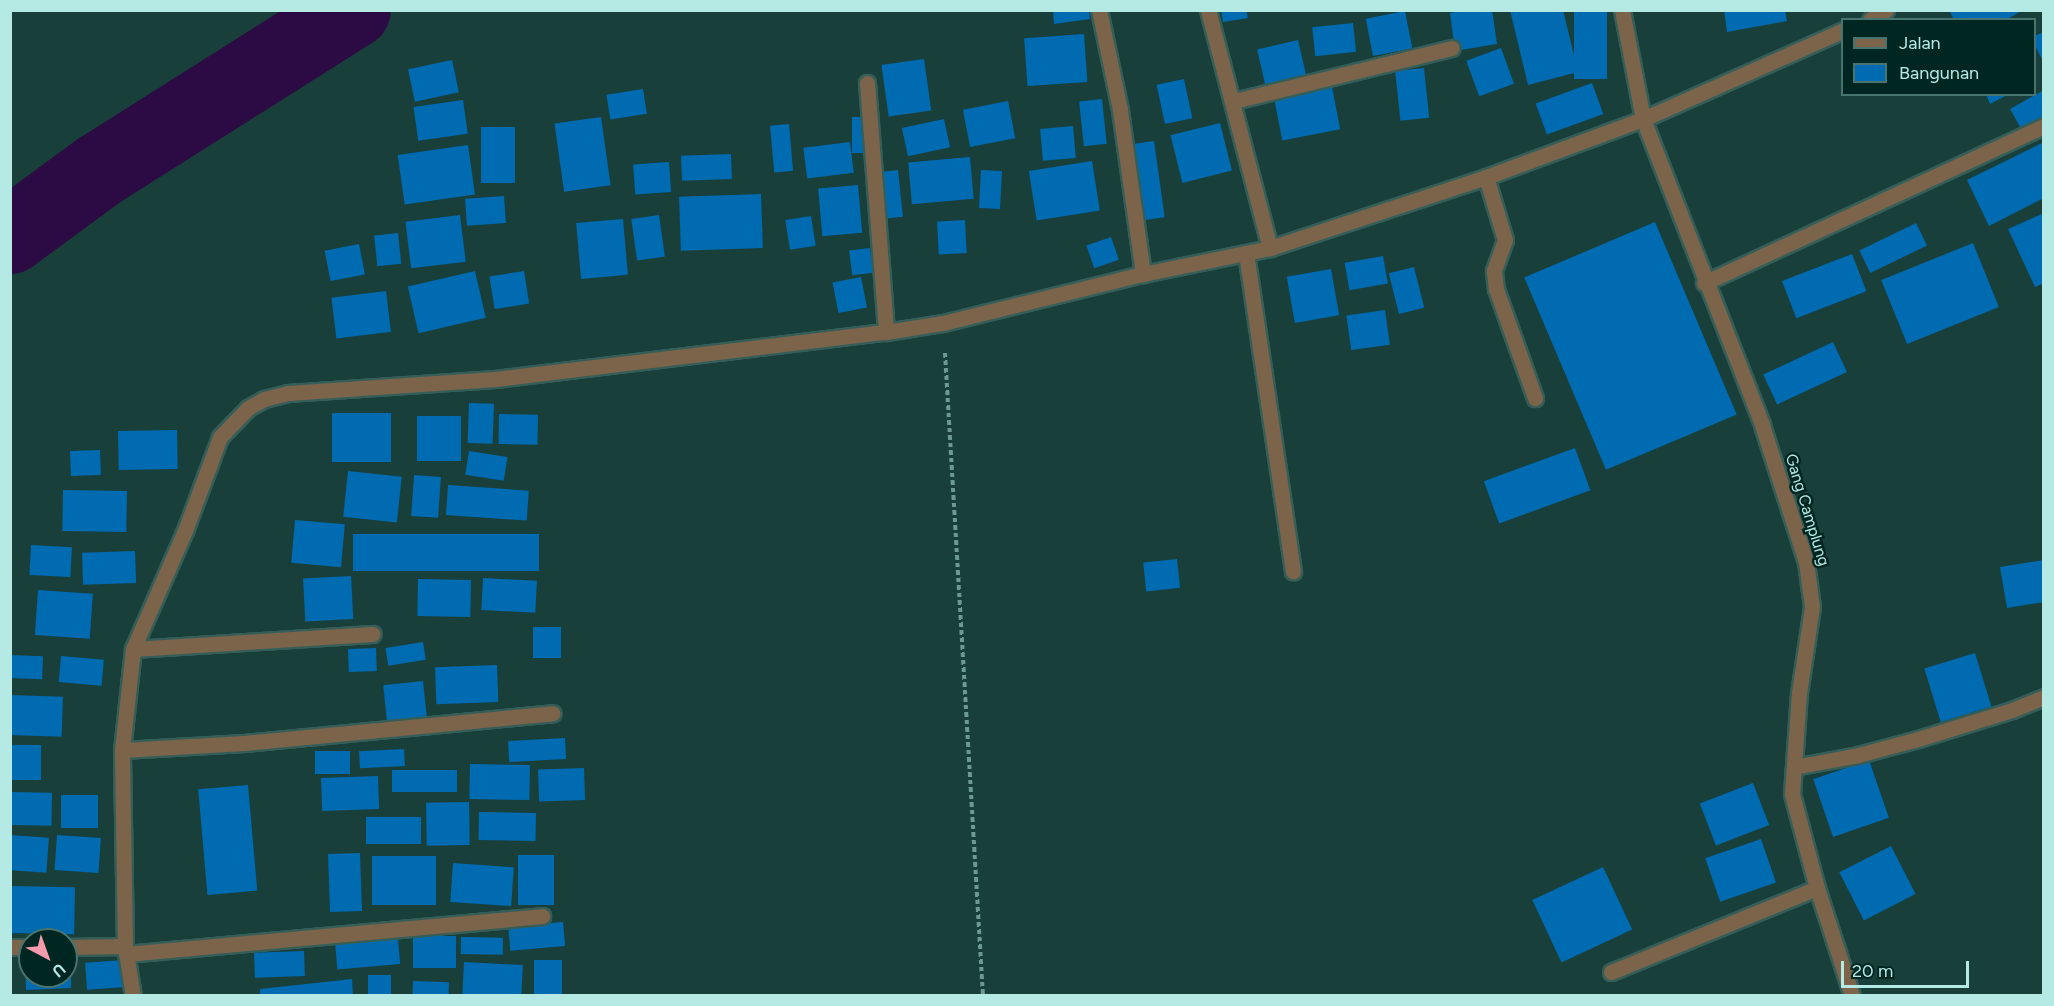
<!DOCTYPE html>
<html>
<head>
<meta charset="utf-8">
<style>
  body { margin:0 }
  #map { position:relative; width:2054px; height:1006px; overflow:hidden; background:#193f3b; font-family:Figtree,sans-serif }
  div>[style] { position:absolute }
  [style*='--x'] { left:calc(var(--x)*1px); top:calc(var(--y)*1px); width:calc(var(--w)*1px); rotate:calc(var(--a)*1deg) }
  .river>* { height:76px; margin:-38px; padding:0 38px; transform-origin:38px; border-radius:38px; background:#2c0a43 }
  .building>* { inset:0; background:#006bb0; transform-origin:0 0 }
  .path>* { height:4px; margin-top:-2px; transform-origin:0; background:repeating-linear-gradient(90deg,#6b9994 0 4.5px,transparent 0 7.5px) }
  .roads { filter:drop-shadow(2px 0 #355e59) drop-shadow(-2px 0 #355e59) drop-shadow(0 2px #355e59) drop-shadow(0 -2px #355e59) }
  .lane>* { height:15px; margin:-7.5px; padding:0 7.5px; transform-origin:7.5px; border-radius:7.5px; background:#7c644a }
  .street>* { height:15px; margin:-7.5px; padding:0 7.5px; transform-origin:7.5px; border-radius:7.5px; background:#7c644a }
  span { translate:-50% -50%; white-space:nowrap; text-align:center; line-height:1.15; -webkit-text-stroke:5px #002622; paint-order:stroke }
  .street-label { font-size:16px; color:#b5eae4 }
  .frame { position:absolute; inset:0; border:12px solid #b5eae4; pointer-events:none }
  .legend { position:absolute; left:1841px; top:18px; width:195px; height:78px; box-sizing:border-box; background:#002622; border:2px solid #487470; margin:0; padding:8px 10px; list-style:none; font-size:18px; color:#b5eae4 }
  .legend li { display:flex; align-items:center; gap:12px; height:30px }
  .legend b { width:30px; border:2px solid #487470 }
  .north { position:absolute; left:18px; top:928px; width:60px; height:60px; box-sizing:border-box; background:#002622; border:2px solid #487470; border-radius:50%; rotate:139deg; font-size:16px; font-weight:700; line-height:24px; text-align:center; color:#b5eae4 }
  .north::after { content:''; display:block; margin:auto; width:21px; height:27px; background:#f39aac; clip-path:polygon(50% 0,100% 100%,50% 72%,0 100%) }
  .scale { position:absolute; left:1841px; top:961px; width:128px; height:27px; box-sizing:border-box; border:3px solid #b5eae4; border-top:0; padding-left:8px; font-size:18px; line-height:21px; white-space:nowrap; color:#b5eae4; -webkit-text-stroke:4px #002622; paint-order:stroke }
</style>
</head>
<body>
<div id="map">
  <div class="river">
    <i style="--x:10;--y:236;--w:112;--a:-36.3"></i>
    <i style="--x:100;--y:170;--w:299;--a:-32.3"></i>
  </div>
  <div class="building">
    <i style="clip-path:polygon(1053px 10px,1089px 10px,1090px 19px,1054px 24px)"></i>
    <i style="clip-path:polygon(1221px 10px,1246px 10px,1248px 18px,1223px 22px)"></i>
    <i style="clip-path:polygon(1465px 10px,1492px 10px,1497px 44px,1455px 51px,1450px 13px)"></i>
    <i style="clip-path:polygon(1510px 10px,1563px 10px,1578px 72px,1528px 85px)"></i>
    <i style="left:1574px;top:10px;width:33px;height:69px"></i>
    <i style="clip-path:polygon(1724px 10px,1785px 10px,1787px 21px,1727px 32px)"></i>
    <i style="clip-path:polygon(1949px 10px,2023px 10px,2006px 20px,1954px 20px)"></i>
    <i style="left:1405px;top:11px;width:38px;height:40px;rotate:79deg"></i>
    <i style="left:1353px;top:23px;width:29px;height:41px;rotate:84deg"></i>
    <i style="clip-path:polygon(2044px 32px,2044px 63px,2034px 44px,2034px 36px)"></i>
    <i style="left:1084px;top:34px;width:48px;height:60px;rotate:86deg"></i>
    <i style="left:1298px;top:40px;width:36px;height:42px;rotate:77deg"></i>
    <i style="left:1501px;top:48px;width:38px;height:37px;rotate:70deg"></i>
    <i style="left:924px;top:59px;width:52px;height:43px;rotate:82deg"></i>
    <i style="left:452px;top:60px;width:33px;height:45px;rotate:78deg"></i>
    <i style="left:1424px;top:68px;width:50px;height:29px;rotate:84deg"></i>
    <i style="left:1184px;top:79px;width:40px;height:28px;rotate:78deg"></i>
    <i style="left:1592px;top:83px;width:33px;height:60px;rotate:70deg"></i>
    <i style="left:1332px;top:87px;width:43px;height:59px;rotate:79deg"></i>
    <i style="left:643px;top:89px;width:25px;height:37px;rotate:81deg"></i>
    <i style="clip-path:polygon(2044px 90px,2044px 123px,2024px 134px,2010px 109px)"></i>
    <i style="clip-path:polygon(1986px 94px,2009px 94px,1990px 104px)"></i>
    <i style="left:1102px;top:99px;width:45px;height:23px;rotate:84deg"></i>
    <i style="left:463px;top:100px;width:34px;height:50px;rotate:82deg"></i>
    <i style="left:1008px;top:101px;width:38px;height:46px;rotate:79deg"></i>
    <i style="left:601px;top:117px;width:69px;height:47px;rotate:82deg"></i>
    <i style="left:852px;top:117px;width:12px;height:36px"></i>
    <i style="left:944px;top:119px;width:29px;height:43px;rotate:78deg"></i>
    <i style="left:1220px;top:123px;width:49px;height:51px;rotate:76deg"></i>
    <i style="left:789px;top:124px;width:47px;height:19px;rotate:85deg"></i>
    <i style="left:1073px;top:126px;width:32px;height:33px;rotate:85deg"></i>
    <i style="left:515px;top:127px;width:56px;height:34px;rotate:90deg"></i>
    <i style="left:1154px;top:141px;width:77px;height:29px;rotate:82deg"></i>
    <i style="left:850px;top:142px;width:31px;height:47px;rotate:83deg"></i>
    <i style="clip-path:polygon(2044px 142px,2044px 198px,1989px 226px,1967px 180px)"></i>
    <i style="left:468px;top:145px;width:50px;height:71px;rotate:82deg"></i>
    <i style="left:731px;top:154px;width:25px;height:50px;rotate:88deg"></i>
    <i style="left:970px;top:157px;width:42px;height:62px;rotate:85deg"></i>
    <i style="left:1092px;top:161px;width:50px;height:64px;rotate:81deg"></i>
    <i style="left:669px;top:162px;width:30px;height:36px;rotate:86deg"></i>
    <i style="left:898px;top:170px;width:47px;height:18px;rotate:84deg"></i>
    <i style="left:981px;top:170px;width:21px;height:38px;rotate:3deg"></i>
    <i style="left:858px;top:185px;width:48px;height:40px;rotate:85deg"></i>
    <i style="left:761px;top:194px;width:54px;height:82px;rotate:88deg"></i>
    <i style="left:504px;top:196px;width:27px;height:39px;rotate:86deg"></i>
    <i style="clip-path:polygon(2044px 213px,2044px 283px,2035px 287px,2008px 229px)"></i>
    <i style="left:460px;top:215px;width:47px;height:55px;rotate:83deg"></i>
    <i style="left:659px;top:215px;width:42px;height:28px;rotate:82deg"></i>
    <i style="left:811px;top:216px;width:30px;height:26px;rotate:81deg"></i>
    <i style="left:623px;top:219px;width:56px;height:47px;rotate:85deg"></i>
    <i style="left:965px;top:220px;width:33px;height:28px;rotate:87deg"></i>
    <i style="left:1655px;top:222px;width:209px;height:142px;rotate:67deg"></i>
    <i style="left:1916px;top:223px;width:25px;height:63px;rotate:64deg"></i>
    <i style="left:398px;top:233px;width:31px;height:24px;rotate:84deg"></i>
    <i style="left:1111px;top:237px;width:24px;height:26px;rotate:71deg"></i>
    <i style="left:1973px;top:243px;width:69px;height:99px;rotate:68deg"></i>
    <i style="left:359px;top:244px;width:31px;height:35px;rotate:79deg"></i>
    <i style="left:870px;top:248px;width:25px;height:21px;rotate:83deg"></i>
    <i style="left:1852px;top:254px;width:40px;height:75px;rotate:69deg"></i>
    <i style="left:1383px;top:256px;width:28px;height:39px;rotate:80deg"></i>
    <i style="left:1414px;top:267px;width:42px;height:26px;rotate:76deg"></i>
    <i style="left:1331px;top:269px;width:47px;height:45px;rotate:80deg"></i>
    <i style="left:475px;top:271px;width:48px;height:69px;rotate:77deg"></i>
    <i style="left:524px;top:271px;width:33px;height:35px;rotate:81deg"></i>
    <i style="left:861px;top:277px;width:31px;height:29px;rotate:79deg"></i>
    <i style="left:386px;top:291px;width:41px;height:55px;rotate:83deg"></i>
    <i style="left:1385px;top:310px;width:35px;height:39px;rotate:82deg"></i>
    <i style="left:1833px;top:342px;width:33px;height:77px;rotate:65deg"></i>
    <i style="left:469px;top:403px;width:25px;height:40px;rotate:2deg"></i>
    <i style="left:391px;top:413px;width:49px;height:59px;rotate:90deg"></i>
    <i style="left:499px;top:414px;width:39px;height:30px;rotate:1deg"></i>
    <i style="left:461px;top:416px;width:45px;height:44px;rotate:90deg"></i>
    <i style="left:177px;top:430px;width:39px;height:59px;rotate:89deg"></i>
    <i style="left:1575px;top:448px;width:45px;height:97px;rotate:70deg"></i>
    <i style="left:100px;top:450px;width:25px;height:30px;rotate:88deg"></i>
    <i style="left:469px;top:451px;width:39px;height:24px;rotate:9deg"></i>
    <i style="left:348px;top:471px;width:54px;height:46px;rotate:6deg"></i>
    <i style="left:414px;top:475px;width:27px;height:41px;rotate:4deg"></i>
    <i style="left:448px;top:485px;width:81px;height:30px;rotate:4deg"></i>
    <i style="left:63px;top:490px;width:64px;height:41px;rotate:1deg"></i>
    <i style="left:295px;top:520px;width:50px;height:43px;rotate:5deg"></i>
    <i style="left:353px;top:534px;width:186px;height:37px"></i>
    <i style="left:31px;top:545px;width:41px;height:30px;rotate:3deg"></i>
    <i style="left:135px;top:551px;width:32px;height:53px;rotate:88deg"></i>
    <i style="left:1177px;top:559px;width:29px;height:34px;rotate:84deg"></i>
    <i style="clip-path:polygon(2044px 560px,2044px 602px,2007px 608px,2000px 567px)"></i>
    <i style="left:351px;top:576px;width:43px;height:48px;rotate:87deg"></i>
    <i style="left:483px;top:578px;width:54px;height:32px;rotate:3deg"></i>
    <i style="left:418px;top:579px;width:53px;height:37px;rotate:1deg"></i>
    <i style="left:38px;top:590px;width:55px;height:45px;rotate:4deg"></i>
    <i style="left:533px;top:627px;width:28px;height:31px"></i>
    <i style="left:423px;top:642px;width:18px;height:38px;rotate:81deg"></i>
    <i style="left:376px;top:648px;width:23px;height:28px;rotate:88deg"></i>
    <i style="left:1975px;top:653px;width:56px;height:53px;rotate:73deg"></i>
    <i style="left:10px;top:655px;width:33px;height:23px;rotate:2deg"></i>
    <i style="left:61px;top:656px;width:43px;height:26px;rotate:5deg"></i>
    <i style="left:497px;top:665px;width:37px;height:62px;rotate:88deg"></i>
    <i style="left:423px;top:681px;width:36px;height:40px;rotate:84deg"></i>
    <i style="left:10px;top:695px;width:53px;height:40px;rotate:2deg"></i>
    <i style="left:565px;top:738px;width:21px;height:57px;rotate:87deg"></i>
    <i style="left:10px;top:745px;width:31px;height:35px"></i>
    <i style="left:404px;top:749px;width:17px;height:45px;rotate:87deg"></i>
    <i style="left:315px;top:751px;width:35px;height:23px"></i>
    <i style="left:1869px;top:760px;width:61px;height:59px;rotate:71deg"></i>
    <i style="left:470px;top:764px;width:60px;height:35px;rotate:1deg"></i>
    <i style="left:584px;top:768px;width:32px;height:46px;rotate:88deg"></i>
    <i style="left:457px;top:770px;width:22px;height:65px;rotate:90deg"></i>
    <i style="left:378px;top:776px;width:33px;height:57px;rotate:88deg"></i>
    <i style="left:1753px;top:783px;width:45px;height:57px;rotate:69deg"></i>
    <i style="left:248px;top:785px;width:106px;height:50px;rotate:85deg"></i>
    <i style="left:10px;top:792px;width:42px;height:33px;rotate:1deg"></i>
    <i style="left:61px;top:795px;width:37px;height:33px"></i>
    <i style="left:469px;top:802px;width:43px;height:43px;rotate:89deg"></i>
    <i style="left:479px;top:812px;width:57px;height:28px;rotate:1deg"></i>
    <i style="left:366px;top:817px;width:55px;height:27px"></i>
    <i style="left:10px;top:835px;width:39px;height:35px;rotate:4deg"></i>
    <i style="left:57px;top:835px;width:44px;height:35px;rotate:4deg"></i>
    <i style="left:1761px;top:839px;width:46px;height:59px;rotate:71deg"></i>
    <i style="left:1891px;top:846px;width:54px;height:58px;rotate:63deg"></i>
    <i style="left:360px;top:853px;width:58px;height:32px;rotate:88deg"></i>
    <i style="left:554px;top:855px;width:50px;height:36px;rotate:90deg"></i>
    <i style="left:372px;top:856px;width:64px;height:49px"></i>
    <i style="left:453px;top:863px;width:61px;height:39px;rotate:4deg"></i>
    <i style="left:1603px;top:867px;width:69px;height:78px;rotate:65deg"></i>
    <i style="left:10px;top:886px;width:65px;height:47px;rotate:1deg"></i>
    <i style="left:563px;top:922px;width:24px;height:55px;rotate:85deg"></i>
    <i style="left:456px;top:936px;width:32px;height:43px;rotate:90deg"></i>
    <i style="left:461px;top:937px;width:42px;height:17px;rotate:1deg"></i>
    <i style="left:398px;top:939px;width:25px;height:63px;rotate:85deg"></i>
    <i style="left:304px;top:951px;width:25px;height:50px;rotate:88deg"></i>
    <i style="clip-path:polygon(66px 960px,71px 960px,71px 988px,26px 990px,25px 961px,30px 961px,30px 976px,66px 976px)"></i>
    <i style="left:124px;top:960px;width:27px;height:39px;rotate:86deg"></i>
    <i style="left:534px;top:960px;width:28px;height:36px"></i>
    <i style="left:464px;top:962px;width:59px;height:34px;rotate:3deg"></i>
    <i style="left:391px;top:975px;width:21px;height:23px;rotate:90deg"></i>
    <i style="clip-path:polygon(352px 979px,353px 996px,260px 996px,260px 989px)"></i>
    <i style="left:413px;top:981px;width:36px;height:15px;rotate:2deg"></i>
  </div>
  <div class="path">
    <i style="--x:945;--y:353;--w:644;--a:86.62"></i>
  </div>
  <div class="roads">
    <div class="lane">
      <i style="--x:1486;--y:177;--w:66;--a:73.2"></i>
      <i style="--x:1505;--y:240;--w:33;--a:110"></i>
      <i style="--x:1494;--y:271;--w:18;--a:84"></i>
      <i style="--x:1496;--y:289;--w:116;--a:70.3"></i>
    </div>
    <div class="street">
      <i style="--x:1099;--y:10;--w:102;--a:78.1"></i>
      <i style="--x:1120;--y:110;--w:166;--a:82"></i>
      <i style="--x:1208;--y:10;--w:246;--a:75.4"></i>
      <i style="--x:1622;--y:10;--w:111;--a:79.1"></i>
      <i style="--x:1643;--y:119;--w:328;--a:68.7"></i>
      <i style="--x:1762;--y:425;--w:144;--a:72.2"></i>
      <i style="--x:1806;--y:562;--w:45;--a:82.4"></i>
      <i style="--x:1812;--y:607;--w:87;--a:98.6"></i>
      <i style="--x:1799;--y:693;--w:101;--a:94"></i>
      <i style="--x:1792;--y:794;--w:97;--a:75.1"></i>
      <i style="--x:1817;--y:888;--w:114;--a:72"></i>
      <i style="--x:1870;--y:20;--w:19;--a:-32"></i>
      <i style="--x:867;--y:83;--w:250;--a:85.6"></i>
      <i style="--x:1234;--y:101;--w:224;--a:-13.7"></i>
      <i style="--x:1246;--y:253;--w:322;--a:81.6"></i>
      <i style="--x:1704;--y:283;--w:374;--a:-24.8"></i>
      <i style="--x:133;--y:649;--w:240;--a:-3.6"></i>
      <i style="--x:122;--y:750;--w:122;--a:-3.3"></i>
      <i style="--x:244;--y:743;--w:310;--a:-5.5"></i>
      <i style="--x:1794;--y:767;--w:65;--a:-10.6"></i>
      <i style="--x:1858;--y:755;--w:62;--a:-14.9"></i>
      <i style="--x:1918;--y:739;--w:98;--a:-17.1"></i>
      <i style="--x:2012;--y:710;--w:35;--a:-22"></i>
      <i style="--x:10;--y:947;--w:20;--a:0"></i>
      <i style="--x:66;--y:947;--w:59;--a:-1"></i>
      <i style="--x:126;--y:954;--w:418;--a:-5.2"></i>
      <i style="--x:1611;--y:972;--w:222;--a:-22.2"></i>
      <i style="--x:133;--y:996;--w:51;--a:-99.1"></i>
      <i style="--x:125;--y:946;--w:196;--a:-90.9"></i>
      <i style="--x:122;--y:750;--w:102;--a:-83.8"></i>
      <i style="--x:133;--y:649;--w:132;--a:-66.3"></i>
      <i style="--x:186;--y:528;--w:97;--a:-69.5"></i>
      <i style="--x:220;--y:437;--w:40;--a:-46"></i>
      <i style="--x:248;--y:408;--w:18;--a:-29"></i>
      <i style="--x:264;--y:399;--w:25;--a:-14"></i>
      <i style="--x:288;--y:393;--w:207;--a:-3.9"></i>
      <i style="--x:495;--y:379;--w:394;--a:-6.9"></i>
      <i style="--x:886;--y:332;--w:58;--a:-9"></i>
      <i style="--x:943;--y:323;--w:206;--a:-13.8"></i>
      <i style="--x:1143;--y:274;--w:130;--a:-11.6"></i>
      <i style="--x:1270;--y:248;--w:227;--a:-18.2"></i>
      <i style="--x:1486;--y:177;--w:167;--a:-20.3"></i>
      <i style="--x:1643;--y:119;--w:218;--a:-23.9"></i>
    </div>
  </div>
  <div class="street-label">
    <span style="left:1807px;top:510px;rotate:73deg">Gang Camplung</span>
  </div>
  <div class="frame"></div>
  <ul class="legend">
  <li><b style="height:8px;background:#7c644a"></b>Jalan</li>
  <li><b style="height:16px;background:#006bb0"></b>Bangunan</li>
  </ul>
  <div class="north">U</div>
  <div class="scale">20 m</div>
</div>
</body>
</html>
